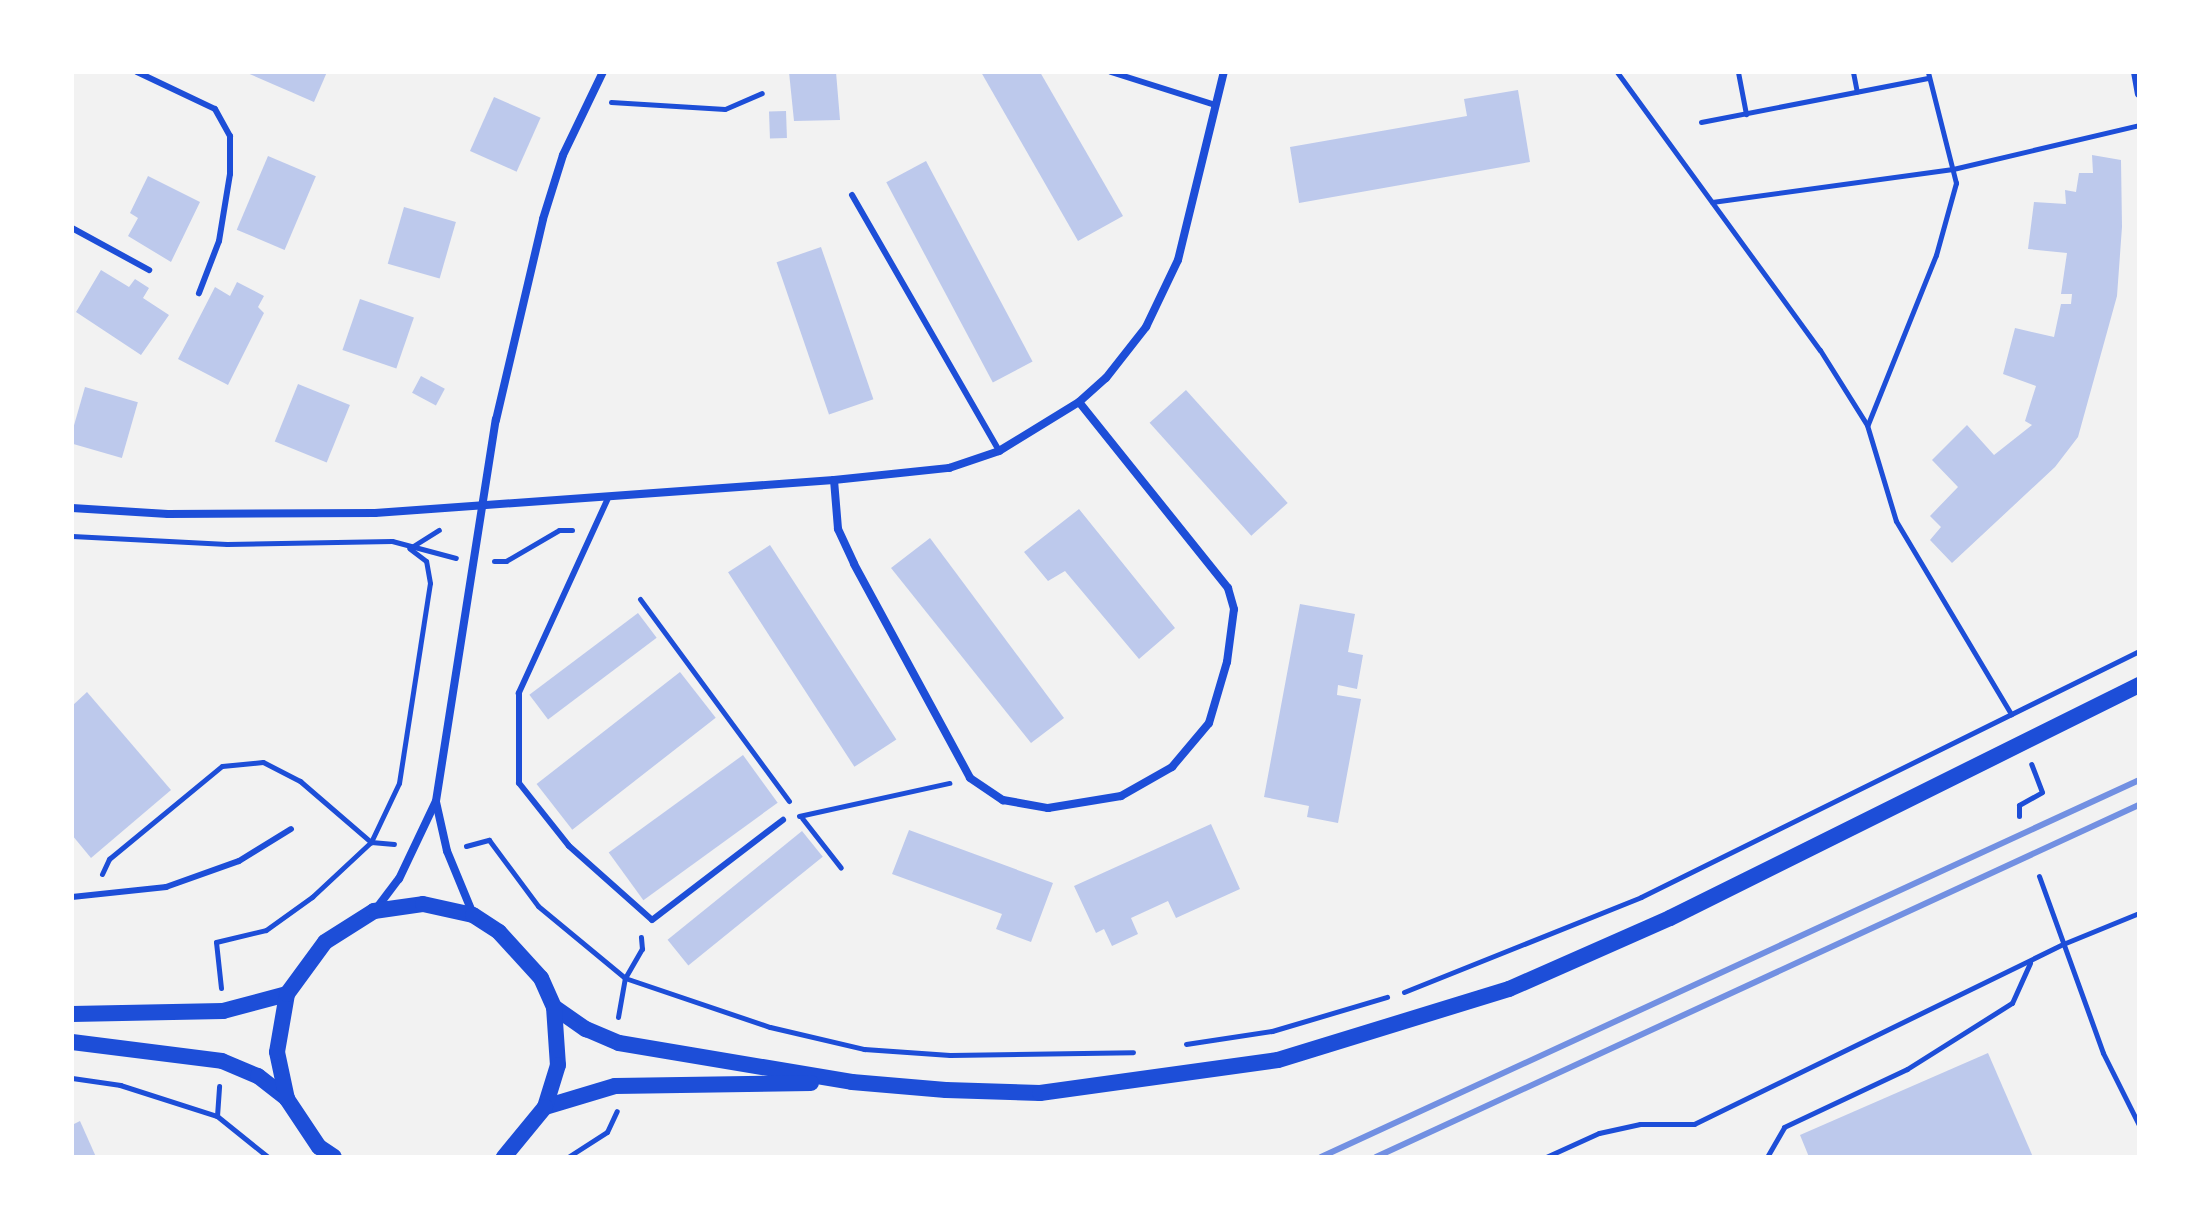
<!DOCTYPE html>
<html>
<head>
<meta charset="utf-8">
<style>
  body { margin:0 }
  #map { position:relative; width:2211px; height:1229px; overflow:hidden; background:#f2f2f2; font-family:"IBM Plex Serif",serif }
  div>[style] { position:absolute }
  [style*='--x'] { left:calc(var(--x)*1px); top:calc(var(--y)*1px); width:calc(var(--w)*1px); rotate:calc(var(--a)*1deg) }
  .building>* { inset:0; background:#bdc9ec; transform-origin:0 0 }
  .path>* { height:5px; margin:-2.5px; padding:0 2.5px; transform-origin:2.5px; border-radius:2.5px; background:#1d4ed8 }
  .service>* { height:6px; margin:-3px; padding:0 3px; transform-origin:3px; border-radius:3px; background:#1d4ed8 }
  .minor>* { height:8px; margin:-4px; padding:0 4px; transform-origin:4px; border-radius:4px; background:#1d4ed8 }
  .secondary>* { height:16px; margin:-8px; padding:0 8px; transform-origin:8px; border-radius:8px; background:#1d4ed8 }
  .rail>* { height:6px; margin:-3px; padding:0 3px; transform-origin:3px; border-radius:3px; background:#7290e2 }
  span { translate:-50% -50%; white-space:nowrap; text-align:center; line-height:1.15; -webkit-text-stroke:6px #fff; paint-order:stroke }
  .frame { position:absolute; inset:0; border:74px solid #fff; pointer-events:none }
</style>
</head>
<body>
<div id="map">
  <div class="building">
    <i style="clip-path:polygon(245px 72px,327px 72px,314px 102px)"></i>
    <i style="clip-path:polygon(789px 72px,836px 72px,840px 120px,794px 121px)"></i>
    <i style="clip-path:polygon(981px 72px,1040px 72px,1123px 216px,1078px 241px)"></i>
    <i style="clip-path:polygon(1518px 90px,1530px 162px,1299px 203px,1290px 147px,1467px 116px,1464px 99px)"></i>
    <i style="left:494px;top:97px;width:51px;height:59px;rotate:24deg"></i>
    <i style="left:786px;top:111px;width:27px;height:17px;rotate:88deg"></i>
    <i style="clip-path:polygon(2092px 155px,2121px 160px,2122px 227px,2117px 296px,2078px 437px,2055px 467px,1952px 563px,1930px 540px,1941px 527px,1930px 516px,1958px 487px,1932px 460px,1967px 425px,1994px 455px,2032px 425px,2025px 421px,2036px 386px,2003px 374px,2015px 328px,2054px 337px,2061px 304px,2071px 304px,2072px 294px,2061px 294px,2067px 253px,2028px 249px,2034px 202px,2066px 204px,2065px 190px,2076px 192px,2079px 173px,2093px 173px)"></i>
    <i style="left:268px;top:156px;width:52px;height:80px;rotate:23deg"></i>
    <i style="left:926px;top:161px;width:227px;height:45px;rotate:62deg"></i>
    <i style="clip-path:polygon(148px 176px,200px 202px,171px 262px,128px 236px,138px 218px,130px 213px)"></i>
    <i style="left:404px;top:207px;width:54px;height:59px;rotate:16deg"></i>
    <i style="left:821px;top:247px;width:161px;height:47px;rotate:71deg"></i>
    <i style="clip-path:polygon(101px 270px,129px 287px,135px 279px,149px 288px,143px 298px,169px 315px,141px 355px,76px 312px)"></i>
    <i style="clip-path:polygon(237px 282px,264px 296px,258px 307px,264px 313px,228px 385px,178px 359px,215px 287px,230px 296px)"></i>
    <i style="left:360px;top:299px;width:57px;height:54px;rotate:19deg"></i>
    <i style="left:421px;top:376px;width:27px;height:19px;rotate:28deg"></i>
    <i style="left:298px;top:384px;width:56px;height:62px;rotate:22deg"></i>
    <i style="left:85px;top:387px;width:55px;height:58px;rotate:16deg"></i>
    <i style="left:1186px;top:390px;width:152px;height:49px;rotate:48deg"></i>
    <i style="clip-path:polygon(1079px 509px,1175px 628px,1139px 659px,1065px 571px,1048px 581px,1024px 552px)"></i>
    <i style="clip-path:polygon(930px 538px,1064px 718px,1031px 743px,891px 568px)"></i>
    <i style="left:770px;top:545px;width:232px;height:50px;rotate:57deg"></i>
    <i style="clip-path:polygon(1300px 604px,1355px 614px,1348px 652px,1363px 655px,1357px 689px,1338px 685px,1337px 695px,1361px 699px,1338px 823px,1307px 817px,1309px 806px,1264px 797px)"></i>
    <i style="left:638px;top:613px;width:31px;height:136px;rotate:53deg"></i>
    <i style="left:680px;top:672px;width:58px;height:182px;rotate:52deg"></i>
    <i style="clip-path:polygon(87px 692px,171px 790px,91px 858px,72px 835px,72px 706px)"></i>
    <i style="left:743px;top:755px;width:59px;height:166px;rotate:54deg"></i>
    <i style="clip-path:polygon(1211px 824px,1240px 889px,1176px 918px,1168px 901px,1131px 918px,1138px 934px,1112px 946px,1104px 929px,1096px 933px,1074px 886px)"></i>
    <i style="clip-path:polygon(909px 830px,1053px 883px,1031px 942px,996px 929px,1002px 914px,892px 874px)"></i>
    <i style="left:802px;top:831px;width:33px;height:173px;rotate:51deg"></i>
    <i style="clip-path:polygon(1988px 1053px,2033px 1157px,1809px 1157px,1800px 1135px)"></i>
    <i style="clip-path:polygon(80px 1121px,96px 1157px,72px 1157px,72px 1125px)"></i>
  </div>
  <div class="path">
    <i style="--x:1617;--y:72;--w:344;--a:53.9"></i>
    <i style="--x:1820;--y:350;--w:89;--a:57.9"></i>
    <i style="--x:1867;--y:425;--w:100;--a:73.2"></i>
    <i style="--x:1896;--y:521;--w:225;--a:59.2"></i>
    <i style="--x:1738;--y:72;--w:43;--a:79.2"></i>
    <i style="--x:1853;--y:72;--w:20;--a:79"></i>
    <i style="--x:611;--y:102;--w:114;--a:3.5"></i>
    <i style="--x:725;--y:109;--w:40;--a:-23.4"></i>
    <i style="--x:1701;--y:122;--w:231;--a:-11"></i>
    <i style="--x:1712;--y:202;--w:243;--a:-7.8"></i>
    <i style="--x:1953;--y:169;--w:191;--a:-13.3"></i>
    <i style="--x:1868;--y:424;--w:182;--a:-68.1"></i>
    <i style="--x:1936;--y:255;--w:75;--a:-74.5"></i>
    <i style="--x:1956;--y:183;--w:114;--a:-104.2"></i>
    <i style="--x:72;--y:536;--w:155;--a:3"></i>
    <i style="--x:227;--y:544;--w:165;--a:-1"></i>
    <i style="--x:392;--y:541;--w:66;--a:14.9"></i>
    <i style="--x:410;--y:548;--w:34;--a:-32"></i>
    <i style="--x:494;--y:561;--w:12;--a:0"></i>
    <i style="--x:506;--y:561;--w:61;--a:-30.3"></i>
    <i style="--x:559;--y:530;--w:13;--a:0"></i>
    <i style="--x:640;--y:599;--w:251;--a:53.6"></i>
    <i style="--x:799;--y:816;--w:154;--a:-12.4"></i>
    <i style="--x:2019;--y:816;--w:11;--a:-90"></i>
    <i style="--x:2019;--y:805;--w:26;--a:-29"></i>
    <i style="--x:2042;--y:792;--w:30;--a:-111"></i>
    <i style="--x:802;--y:818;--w:63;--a:52"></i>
    <i style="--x:466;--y:846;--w:24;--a:-15"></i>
    <i style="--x:489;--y:840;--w:82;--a:53.4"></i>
    <i style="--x:538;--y:906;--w:113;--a:39.6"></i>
    <i style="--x:625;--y:978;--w:153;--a:18.7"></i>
    <i style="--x:770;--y:1027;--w:97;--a:13.2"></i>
    <i style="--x:864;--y:1049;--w:86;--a:4"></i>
    <i style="--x:950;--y:1055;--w:183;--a:-0.9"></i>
    <i style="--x:102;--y:874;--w:17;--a:-65"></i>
    <i style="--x:109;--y:859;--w:146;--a:-39.5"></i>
    <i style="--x:222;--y:766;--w:41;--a:-5.6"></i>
    <i style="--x:263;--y:762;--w:42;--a:27.2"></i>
    <i style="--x:300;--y:781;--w:94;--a:40.7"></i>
    <i style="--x:371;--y:842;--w:65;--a:-64.6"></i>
    <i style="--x:399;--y:783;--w:202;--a:-81.2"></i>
    <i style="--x:430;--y:583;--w:22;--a:-100"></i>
    <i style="--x:426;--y:561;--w:21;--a:-143"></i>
    <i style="--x:2039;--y:876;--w:188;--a:70.1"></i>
    <i style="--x:2103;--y:1053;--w:80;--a:63.4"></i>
    <i style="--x:221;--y:988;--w:46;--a:-96.2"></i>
    <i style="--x:216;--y:942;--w:51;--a:-13.5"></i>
    <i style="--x:266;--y:930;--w:57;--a:-35.7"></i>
    <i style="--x:312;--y:897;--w:81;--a:-43"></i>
    <i style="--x:371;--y:842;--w:23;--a:5"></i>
    <i style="--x:1404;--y:992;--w:255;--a:-21.8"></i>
    <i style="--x:1641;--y:897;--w:555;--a:-26.29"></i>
    <i style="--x:618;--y:1017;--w:40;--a:-80"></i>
    <i style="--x:625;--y:978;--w:34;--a:-60"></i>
    <i style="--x:642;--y:949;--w:12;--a:-95"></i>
    <i style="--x:1186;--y:1044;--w:87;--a:-8.6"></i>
    <i style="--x:1272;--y:1031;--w:120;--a:-16.5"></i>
    <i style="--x:72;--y:1078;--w:49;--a:8.3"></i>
    <i style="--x:120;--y:1085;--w:102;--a:17.7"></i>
    <i style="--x:217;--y:1116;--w:65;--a:38.8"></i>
    <i style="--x:217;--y:1116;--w:30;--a:-86"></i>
    <i style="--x:568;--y:1157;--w:46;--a:-32.7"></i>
    <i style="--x:607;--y:1132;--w:23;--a:-65"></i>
    <i style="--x:1546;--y:1157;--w:58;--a:-24.4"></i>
    <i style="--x:1599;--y:1133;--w:42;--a:-12.4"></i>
    <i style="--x:1640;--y:1124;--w:54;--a:0"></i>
    <i style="--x:1694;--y:1124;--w:411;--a:-26"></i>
    <i style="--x:2063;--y:944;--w:82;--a:-22.2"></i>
    <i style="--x:1767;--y:1157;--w:34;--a:-60"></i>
    <i style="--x:1784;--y:1127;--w:136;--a:-25.2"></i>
    <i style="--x:1907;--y:1069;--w:124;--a:-32.2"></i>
    <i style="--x:2012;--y:1003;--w:44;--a:-65.8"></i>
  </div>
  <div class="service">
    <i style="--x:137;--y:72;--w:86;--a:25.4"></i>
    <i style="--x:215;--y:109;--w:31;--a:61"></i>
    <i style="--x:230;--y:136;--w:38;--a:90"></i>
    <i style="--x:230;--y:174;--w:68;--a:99.3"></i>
    <i style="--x:219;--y:241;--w:56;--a:111"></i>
    <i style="--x:1111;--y:72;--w:109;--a:17.6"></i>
    <i style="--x:852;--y:195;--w:295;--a:60.1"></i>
    <i style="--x:72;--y:228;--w:88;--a:28.6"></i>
    <i style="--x:609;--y:496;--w:217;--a:114.6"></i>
    <i style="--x:519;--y:693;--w:90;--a:90"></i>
    <i style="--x:519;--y:783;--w:80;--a:51.6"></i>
    <i style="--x:569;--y:846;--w:111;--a:41.7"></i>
    <i style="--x:652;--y:920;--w:165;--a:-37.4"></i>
    <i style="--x:72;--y:897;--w:95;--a:-6.1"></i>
    <i style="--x:166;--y:887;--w:77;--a:-19.6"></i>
    <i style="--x:239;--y:861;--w:61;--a:-31.6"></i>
  </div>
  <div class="minor">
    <i style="--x:2135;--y:72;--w:22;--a:80"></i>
    <i style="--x:834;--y:480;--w:49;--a:85.3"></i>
    <i style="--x:838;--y:529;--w:38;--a:65"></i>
    <i style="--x:854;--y:564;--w:243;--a:61.5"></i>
    <i style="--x:970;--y:778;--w:40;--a:34"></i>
    <i style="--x:1003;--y:800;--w:46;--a:10.1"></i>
    <i style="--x:1048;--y:808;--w:74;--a:-9.3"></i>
    <i style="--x:1121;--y:796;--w:59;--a:-29.6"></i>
    <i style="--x:1172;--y:767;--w:57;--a:-49.9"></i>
    <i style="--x:1209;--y:723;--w:64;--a:-73.6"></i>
    <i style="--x:1227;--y:662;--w:53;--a:-82.5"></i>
    <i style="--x:1234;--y:609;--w:22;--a:-106"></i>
    <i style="--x:1228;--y:588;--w:238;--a:-128.7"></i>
    <i style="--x:72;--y:508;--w:96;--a:3.6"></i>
    <i style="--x:168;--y:514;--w:207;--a:-0.3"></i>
    <i style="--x:375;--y:513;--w:460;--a:-4.1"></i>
    <i style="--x:834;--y:480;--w:116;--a:-6"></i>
    <i style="--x:949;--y:468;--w:53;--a:-18.8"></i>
    <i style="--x:999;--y:451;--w:94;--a:-31.5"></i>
    <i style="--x:1079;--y:402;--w:36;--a:-42"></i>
    <i style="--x:1106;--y:378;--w:65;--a:-51.9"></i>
    <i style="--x:1146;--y:327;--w:74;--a:-64.5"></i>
    <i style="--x:1178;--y:260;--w:194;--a:-76.3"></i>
    <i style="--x:436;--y:802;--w:50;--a:77.3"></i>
    <i style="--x:447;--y:851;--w:68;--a:67.6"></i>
    <i style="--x:376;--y:909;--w:38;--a:-53"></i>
    <i style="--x:399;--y:879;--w:86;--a:-64.6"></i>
    <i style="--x:436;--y:801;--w:386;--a:-81.1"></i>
    <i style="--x:496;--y:420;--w:206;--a:-76.8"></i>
    <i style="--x:543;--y:219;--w:67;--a:-72.6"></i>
    <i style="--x:563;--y:155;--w:92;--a:-64.3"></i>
  </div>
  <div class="secondary">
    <i style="--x:554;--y:1007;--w:39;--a:35"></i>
    <i style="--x:586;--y:1029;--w:36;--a:23"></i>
    <i style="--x:619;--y:1043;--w:236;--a:9.5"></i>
    <i style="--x:852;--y:1082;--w:94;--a:4.9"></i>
    <i style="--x:946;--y:1090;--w:94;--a:1.8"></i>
    <i style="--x:1040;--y:1093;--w:240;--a:-7.9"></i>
    <i style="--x:1278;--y:1060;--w:242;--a:-17.1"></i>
    <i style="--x:1509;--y:989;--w:176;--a:-23.8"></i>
    <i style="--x:1670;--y:918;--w:524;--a:-26.42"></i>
    <i style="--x:72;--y:1014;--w:151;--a:-1.1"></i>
    <i style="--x:223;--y:1011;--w:66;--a:-14.9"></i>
    <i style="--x:72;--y:1042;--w:151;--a:7.2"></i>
    <i style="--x:222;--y:1061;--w:39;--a:23"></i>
    <i style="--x:258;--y:1076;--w:37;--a:38"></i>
    <i style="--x:545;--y:1107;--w:73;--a:-16.7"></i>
    <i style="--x:615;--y:1086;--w:196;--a:-0.9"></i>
    <i style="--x:334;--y:1157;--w:18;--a:-146"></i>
    <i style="--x:319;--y:1147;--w:58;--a:-123.7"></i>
    <i style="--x:287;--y:1099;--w:48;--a:-102"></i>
    <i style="--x:277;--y:1052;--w:59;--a:-80.2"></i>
    <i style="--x:287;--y:994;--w:64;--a:-53.8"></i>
    <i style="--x:325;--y:942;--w:58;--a:-32.3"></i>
    <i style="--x:374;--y:911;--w:49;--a:-8.1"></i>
    <i style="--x:423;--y:904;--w:51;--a:12.4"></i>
    <i style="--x:473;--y:915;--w:31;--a:33"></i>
    <i style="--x:499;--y:932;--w:62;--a:47.6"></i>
    <i style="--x:541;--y:978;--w:32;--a:66"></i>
    <i style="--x:554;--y:1007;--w:58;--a:86.1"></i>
    <i style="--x:558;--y:1065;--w:44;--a:107.2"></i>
    <i style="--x:545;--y:1107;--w:65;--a:129.4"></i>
  </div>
  <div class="rail">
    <i style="--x:1321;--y:1157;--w:901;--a:-24.74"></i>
    <i style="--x:1376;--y:1157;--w:840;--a:-24.77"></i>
  </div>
  <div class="frame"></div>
</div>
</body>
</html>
